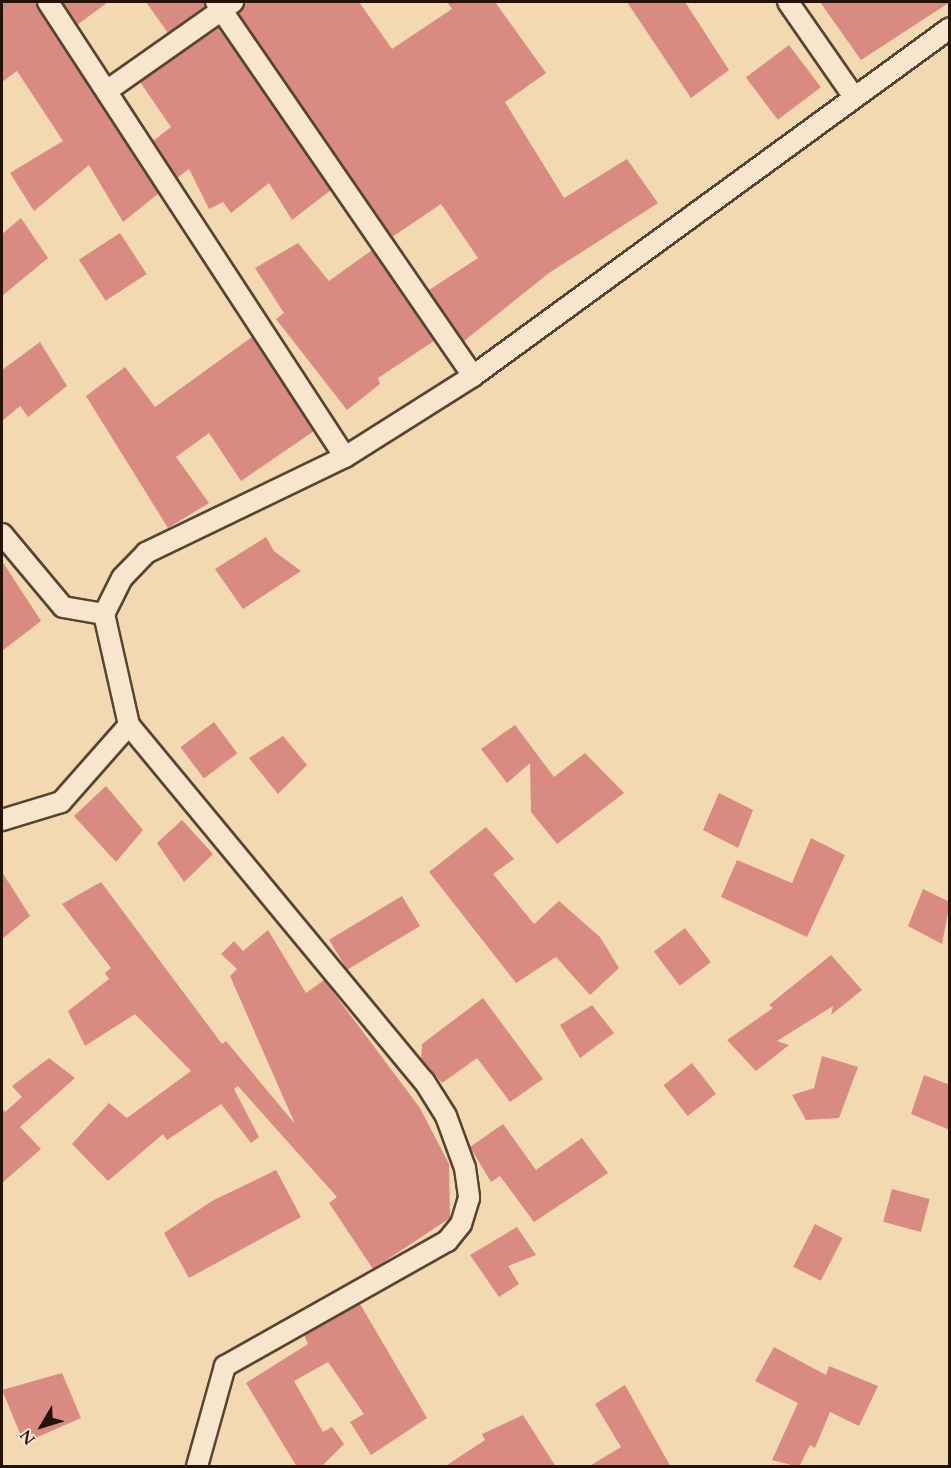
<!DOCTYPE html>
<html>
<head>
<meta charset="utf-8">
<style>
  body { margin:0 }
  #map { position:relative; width:951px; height:1468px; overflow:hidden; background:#f2d9b2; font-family:Cardo,serif }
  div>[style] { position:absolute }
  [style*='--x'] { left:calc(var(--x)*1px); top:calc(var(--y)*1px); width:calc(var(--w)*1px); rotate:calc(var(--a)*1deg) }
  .building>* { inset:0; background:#d98b81; transform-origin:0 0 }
  .roads { filter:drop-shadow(2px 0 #584432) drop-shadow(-2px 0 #584432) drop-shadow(0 2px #584432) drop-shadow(0 -2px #584432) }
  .minor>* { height:20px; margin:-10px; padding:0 10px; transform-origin:10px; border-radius:10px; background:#f7e6cd }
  span { translate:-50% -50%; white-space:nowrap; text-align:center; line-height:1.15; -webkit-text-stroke:4.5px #f7e6cd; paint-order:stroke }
  .frame { position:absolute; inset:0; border:3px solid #251307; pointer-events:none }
  .north { position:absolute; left:12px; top:1396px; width:60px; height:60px; -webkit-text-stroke:4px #f7e6cd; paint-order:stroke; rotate:232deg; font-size:16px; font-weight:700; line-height:24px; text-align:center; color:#251307 }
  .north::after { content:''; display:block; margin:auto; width:21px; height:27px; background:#251307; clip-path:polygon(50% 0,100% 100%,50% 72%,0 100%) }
</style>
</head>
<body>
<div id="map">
  <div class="building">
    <i style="clip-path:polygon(2px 2px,36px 2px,159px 193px,123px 222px,89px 165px,34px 211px,10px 173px,63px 141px,17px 71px,2px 82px)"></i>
    <i style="clip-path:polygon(62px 2px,108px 2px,77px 25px)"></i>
    <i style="clip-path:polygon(146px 2px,204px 2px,205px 7px,168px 33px)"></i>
    <i style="clip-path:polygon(245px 2px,359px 2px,392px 49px,452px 9px,447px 2px,495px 2px,546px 73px,505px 102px,564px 198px,627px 159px,658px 203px,549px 273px,464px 341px,429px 290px,478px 258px,441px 204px,392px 237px,238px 13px)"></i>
    <i style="clip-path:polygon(627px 2px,685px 2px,729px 70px,691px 98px)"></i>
    <i style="clip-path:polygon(820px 2px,950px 2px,861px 60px)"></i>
    <i style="clip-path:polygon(219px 27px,331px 190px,292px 220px,269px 183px,231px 213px,223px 202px,209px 209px,189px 169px,177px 178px,153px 141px,171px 127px,140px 82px)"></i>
    <i style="left:789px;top:45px;width:53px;height:54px;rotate:53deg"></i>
    <i style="clip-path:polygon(21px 218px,48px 258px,2px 296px,2px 234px)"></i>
    <i style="left:120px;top:233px;width:49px;height:49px;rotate:57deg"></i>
    <i style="clip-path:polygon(298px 243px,329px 281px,372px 250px,434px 341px,378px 378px,380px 384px,347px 410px,276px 319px,284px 313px,255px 268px)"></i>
    <i style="clip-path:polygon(252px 337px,314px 431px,241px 481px,209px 433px,176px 457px,209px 503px,168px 528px,86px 396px,125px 367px,155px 407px)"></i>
    <i style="clip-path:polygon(40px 342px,67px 386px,28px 417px,20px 406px,2px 421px,2px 370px)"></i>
    <i style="clip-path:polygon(266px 537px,274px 551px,301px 571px,243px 609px,215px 569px)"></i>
    <i style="clip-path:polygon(2px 561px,41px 621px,2px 651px)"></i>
    <i style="left:214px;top:722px;width:39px;height:42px;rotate:53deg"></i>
    <i style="clip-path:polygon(515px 725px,554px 777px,585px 753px,624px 793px,557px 844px,531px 812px,530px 763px,507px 783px,481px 749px)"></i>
    <i style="clip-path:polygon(283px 736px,307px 765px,278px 794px,249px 758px)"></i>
    <i style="clip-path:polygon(106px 786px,143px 830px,116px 862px,74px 816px)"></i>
    <i style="clip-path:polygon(719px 793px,753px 810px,738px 848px,703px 830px)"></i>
    <i style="clip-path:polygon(182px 820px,213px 854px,184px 882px,157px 843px)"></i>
    <i style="clip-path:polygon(486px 827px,514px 859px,493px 874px,534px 924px,559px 901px,600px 937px,619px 968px,590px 995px,556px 957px,516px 983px,429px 872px)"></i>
    <i style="clip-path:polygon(811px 838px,845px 855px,807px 937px,721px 897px,737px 860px,792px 883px)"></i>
    <i style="clip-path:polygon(2px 872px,30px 916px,2px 939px)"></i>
    <i style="clip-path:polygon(101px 882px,222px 1044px,226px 1041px,295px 1124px,230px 976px,237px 969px,221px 954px,234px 941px,243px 951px,268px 930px,306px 993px,324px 980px,420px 1108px,449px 1164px,450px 1218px,373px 1269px,329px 1203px,337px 1197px,238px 1086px,234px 1089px,259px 1137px,251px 1143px,221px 1104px,167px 1140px,163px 1134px,108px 1181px,72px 1144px,109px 1103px,127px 1118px,191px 1071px,135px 1014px,85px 1046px,68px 1011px,109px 979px,105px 973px,111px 968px,62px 904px)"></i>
    <i style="clip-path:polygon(923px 889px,950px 902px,942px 944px,908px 926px)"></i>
    <i style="left:402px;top:896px;width:35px;height:85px;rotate:59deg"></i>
    <i style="left:685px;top:928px;width:43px;height:39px;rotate:53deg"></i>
    <i style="clip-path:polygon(831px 955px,862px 990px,831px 1015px,833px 1006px,777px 1041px,789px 1045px,756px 1071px,727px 1040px,773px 1008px,769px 1005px)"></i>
    <i style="clip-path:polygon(483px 998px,543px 1079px,510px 1102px,477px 1058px,442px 1083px,421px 1059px,422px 1044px)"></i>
    <i style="clip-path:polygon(592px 1005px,614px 1033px,580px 1058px,560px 1025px)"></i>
    <i style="clip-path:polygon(822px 1056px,858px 1067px,839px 1118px,806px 1120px,792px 1095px,814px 1088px)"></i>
    <i style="clip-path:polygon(49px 1058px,75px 1078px,20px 1127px,41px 1149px,2px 1183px,2px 1108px,5px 1112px,22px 1097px,12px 1086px)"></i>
    <i style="left:692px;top:1063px;width:39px;height:36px;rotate:52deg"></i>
    <i style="clip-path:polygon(924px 1075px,950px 1085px,950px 1130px,911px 1114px)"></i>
    <i style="clip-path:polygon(503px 1124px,536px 1170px,582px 1138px,608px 1173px,534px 1222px,500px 1176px,491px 1182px,470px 1147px)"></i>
    <i style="clip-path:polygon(276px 1170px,301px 1217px,189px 1278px,164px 1233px,212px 1201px)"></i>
    <i style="left:892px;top:1189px;width:39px;height:34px;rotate:15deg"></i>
    <i style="left:815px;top:1224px;width:31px;height:48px;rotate:27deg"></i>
    <i style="clip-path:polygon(517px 1227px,536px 1255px,508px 1266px,519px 1284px,499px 1297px,470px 1255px)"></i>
    <i style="clip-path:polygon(360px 1304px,427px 1418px,371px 1455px,350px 1422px,364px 1414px,328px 1362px,294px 1381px,323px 1432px,332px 1427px,344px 1444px,321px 1467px,297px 1467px,246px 1383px,308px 1344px,304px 1335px)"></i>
    <i style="clip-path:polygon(774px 1347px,826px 1375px,829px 1366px,878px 1386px,859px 1426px,830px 1412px,815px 1448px,810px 1445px,799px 1467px,772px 1460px,798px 1403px,755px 1381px)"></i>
    <i style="clip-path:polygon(62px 1373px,81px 1418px,24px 1443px,2px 1390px)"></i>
    <i style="clip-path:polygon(625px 1385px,651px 1432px,671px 1467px,588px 1467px,621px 1447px,595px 1404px)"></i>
    <i style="clip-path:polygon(523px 1415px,556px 1467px,444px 1467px,485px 1440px,482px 1434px)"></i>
  </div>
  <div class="roads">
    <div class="minor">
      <i style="--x:48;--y:2;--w:543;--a:56.87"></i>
      <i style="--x:216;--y:2;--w:454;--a:55.5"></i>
      <i style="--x:788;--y:2;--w:116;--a:55.2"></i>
      <i style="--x:108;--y:90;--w:153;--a:-35.1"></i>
      <i style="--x:2;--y:534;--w:95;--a:50.1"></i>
      <i style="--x:63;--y:607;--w:42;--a:9.7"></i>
      <i style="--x:104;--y:614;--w:114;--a:77.3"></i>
      <i style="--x:129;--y:725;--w:103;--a:131.4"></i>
      <i style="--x:61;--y:802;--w:62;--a:163"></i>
      <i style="--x:104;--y:614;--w:40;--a:-63.4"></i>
      <i style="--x:122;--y:578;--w:35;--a:-46"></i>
      <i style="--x:146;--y:553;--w:221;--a:-25.8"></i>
      <i style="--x:345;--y:457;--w:151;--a:-32.3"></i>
      <i style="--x:473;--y:376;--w:590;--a:-36.11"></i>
      <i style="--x:129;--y:725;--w:462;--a:50.4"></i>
      <i style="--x:424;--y:1081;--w:41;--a:57.8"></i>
      <i style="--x:446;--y:1116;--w:55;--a:69.9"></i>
      <i style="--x:465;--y:1168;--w:30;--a:82"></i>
      <i style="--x:469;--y:1198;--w:27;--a:107"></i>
      <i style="--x:461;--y:1224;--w:22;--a:129"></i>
      <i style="--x:447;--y:1241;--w:255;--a:150.6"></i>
      <i style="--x:225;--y:1366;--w:104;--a:105.6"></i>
    </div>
  </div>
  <div class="frame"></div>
  <div class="north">N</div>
</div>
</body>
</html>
